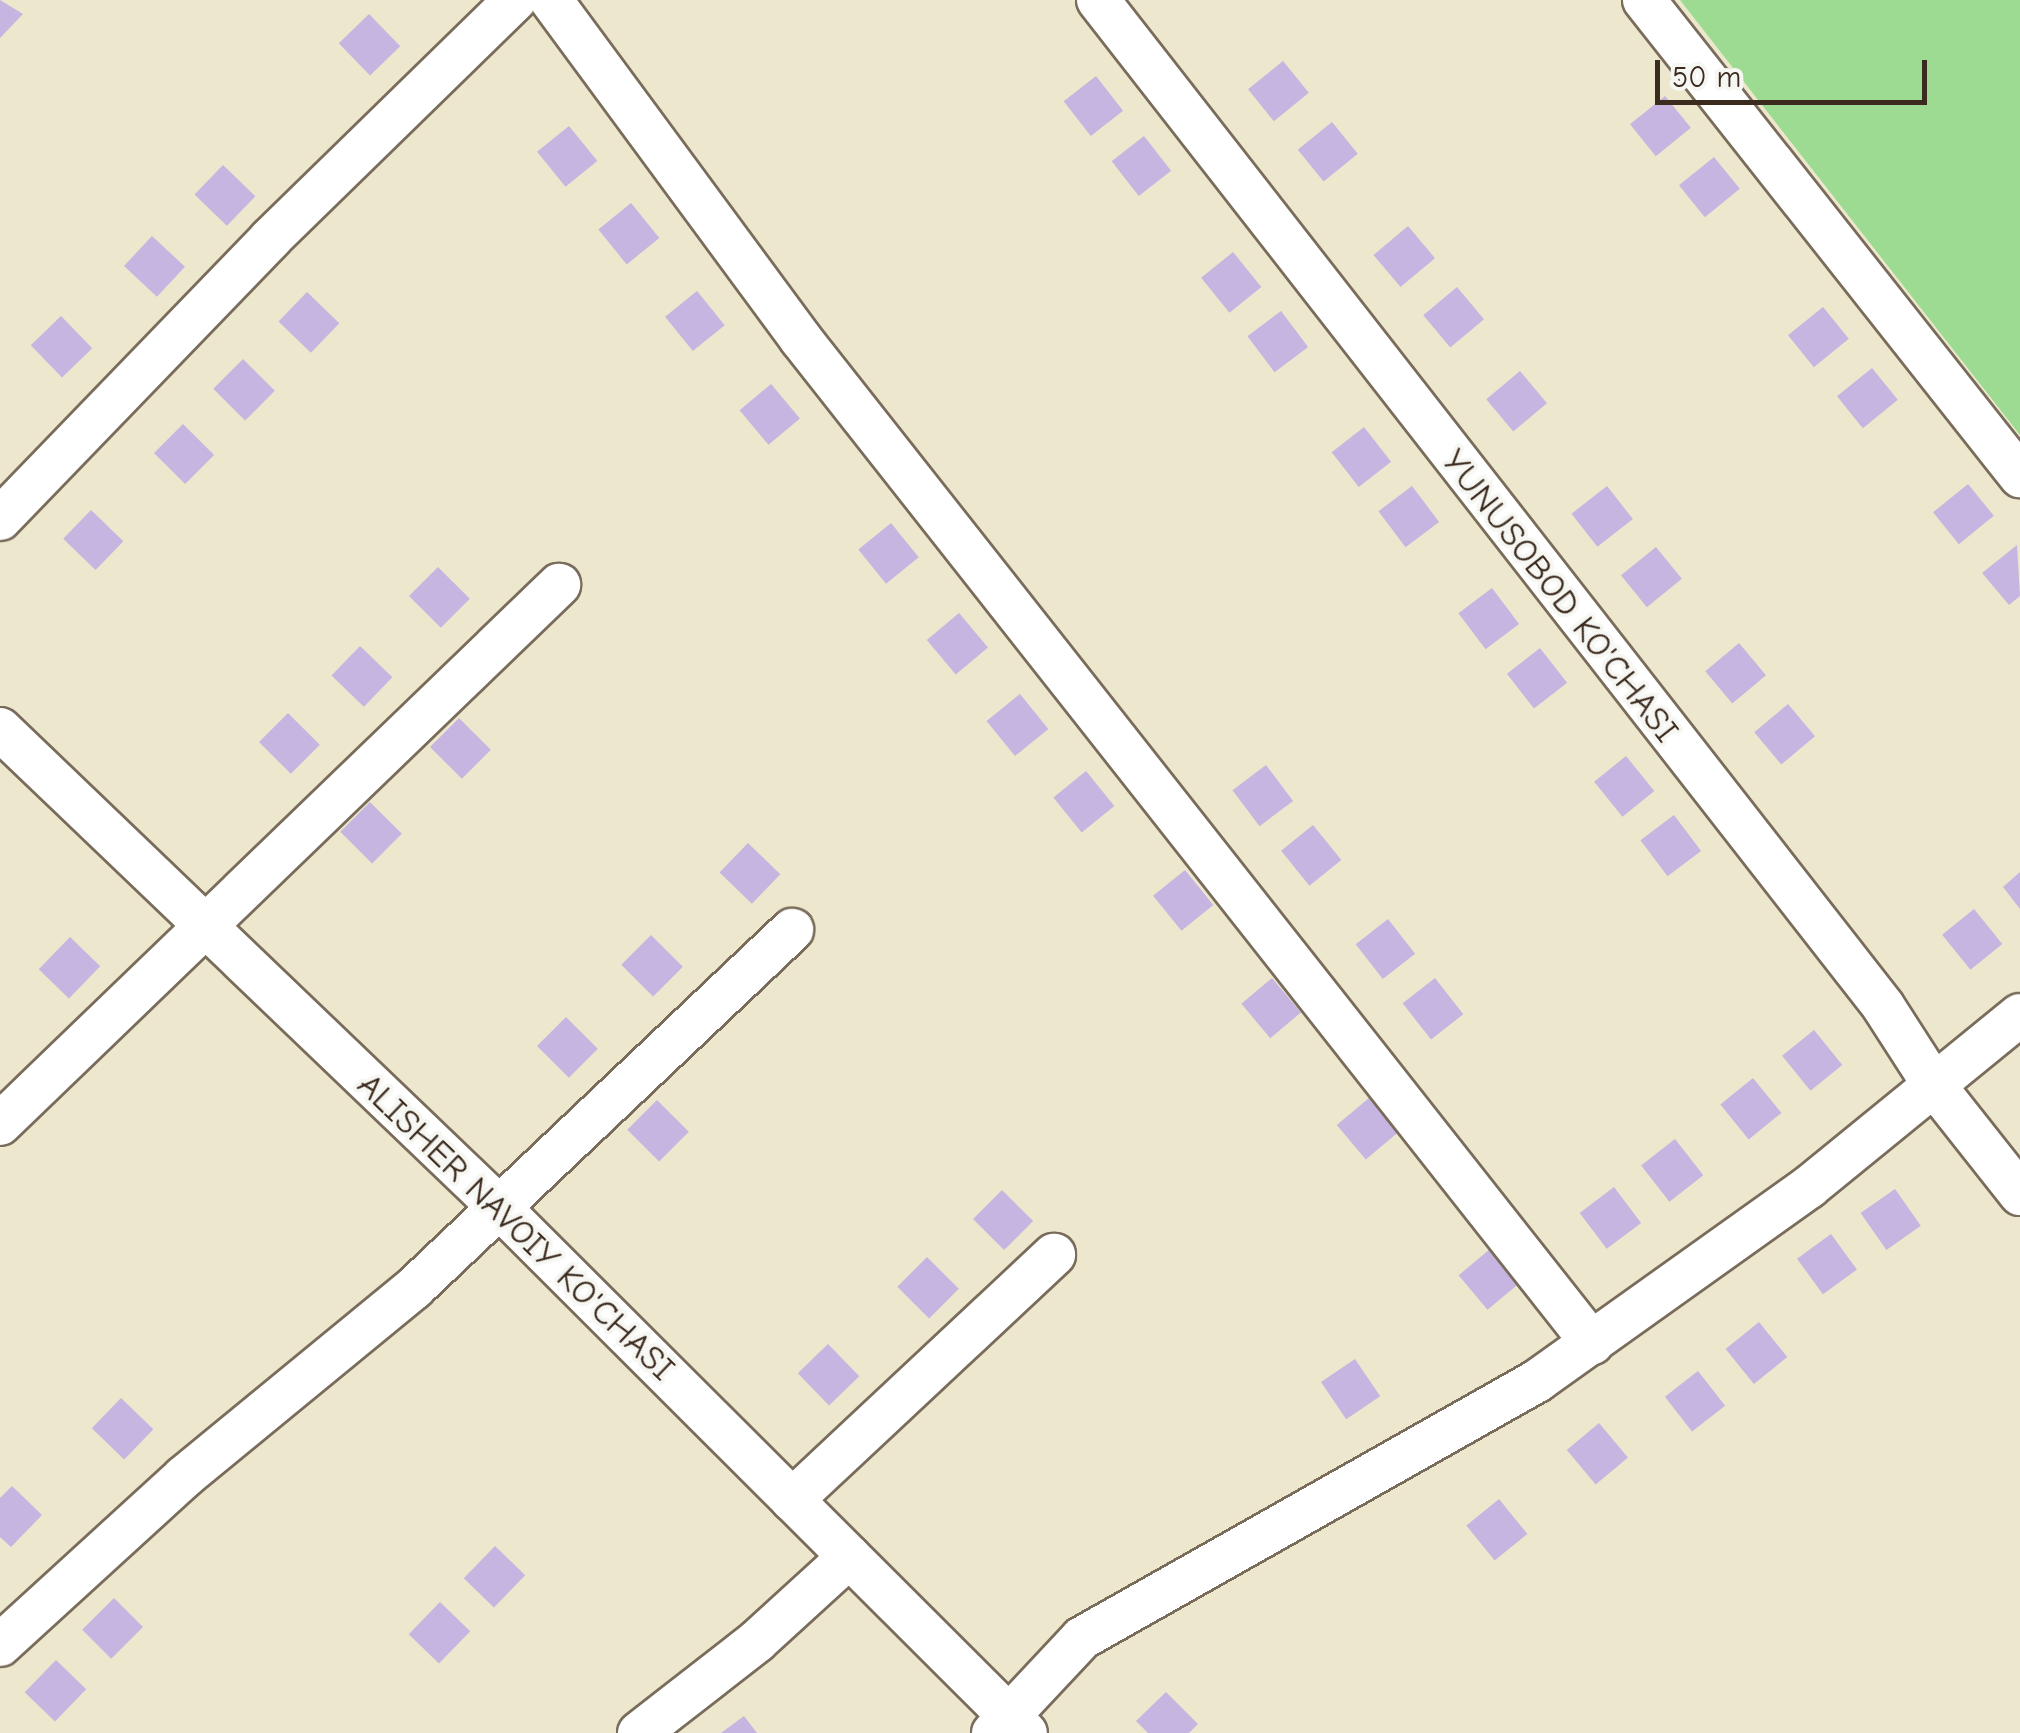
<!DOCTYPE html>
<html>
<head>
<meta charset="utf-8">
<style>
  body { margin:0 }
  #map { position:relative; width:2020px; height:1733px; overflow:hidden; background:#ece7cd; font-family:"Comic Neue",sans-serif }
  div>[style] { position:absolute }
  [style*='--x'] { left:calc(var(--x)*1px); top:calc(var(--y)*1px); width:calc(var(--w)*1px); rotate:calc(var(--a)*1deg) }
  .green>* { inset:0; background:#9cdb91 }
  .building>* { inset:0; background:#c7b5e1; transform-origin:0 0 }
  .roads { filter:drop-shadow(2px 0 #796c5b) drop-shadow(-2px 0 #796c5b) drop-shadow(0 2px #796c5b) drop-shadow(0 -2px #796c5b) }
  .minor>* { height:42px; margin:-21px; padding:0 21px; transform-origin:21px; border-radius:21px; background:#fff }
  span { translate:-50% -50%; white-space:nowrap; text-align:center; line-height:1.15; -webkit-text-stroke:8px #f6f6f2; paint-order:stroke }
  .street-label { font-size:35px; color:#3b2a1e }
  .scale { position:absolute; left:1655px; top:60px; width:272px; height:45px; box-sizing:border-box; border:5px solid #3b2a1e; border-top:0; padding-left:12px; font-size:30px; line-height:35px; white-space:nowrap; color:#3b2a1e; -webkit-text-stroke:8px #f6f6f2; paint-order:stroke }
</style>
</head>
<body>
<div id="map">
  <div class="green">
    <i style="clip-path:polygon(1680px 0,2020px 0,2020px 435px)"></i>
  </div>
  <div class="building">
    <i style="clip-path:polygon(0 0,23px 14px,0 38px)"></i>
    <i style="left:369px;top:14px;width:45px;height:42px;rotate:46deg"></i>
    <i style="left:1283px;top:61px;width:41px;height:45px;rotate:51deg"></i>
    <i style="left:1096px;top:76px;width:44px;height:41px;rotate:52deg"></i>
    <i style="left:1665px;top:96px;width:41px;height:45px;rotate:51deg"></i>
    <i style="left:1332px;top:122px;width:41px;height:44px;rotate:51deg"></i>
    <i style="left:569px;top:126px;width:45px;height:41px;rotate:51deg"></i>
    <i style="left:1144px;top:136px;width:44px;height:41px;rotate:52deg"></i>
    <i style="left:1714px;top:157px;width:41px;height:45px;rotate:51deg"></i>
    <i style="left:223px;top:165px;width:45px;height:41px;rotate:44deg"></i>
    <i style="left:631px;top:203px;width:45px;height:42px;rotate:51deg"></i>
    <i style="left:1408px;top:226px;width:42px;height:45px;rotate:50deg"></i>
    <i style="left:152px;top:236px;width:45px;height:41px;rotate:43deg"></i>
    <i style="left:1233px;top:252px;width:45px;height:41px;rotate:51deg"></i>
    <i style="left:1457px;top:287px;width:42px;height:44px;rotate:50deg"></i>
    <i style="left:697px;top:291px;width:44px;height:41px;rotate:51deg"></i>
    <i style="left:307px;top:292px;width:45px;height:41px;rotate:44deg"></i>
    <i style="left:1823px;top:307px;width:41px;height:45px;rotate:51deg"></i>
    <i style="left:1281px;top:311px;width:45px;height:42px;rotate:53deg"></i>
    <i style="left:61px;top:316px;width:45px;height:42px;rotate:46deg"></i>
    <i style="left:243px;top:359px;width:45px;height:42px;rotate:45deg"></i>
    <i style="left:1872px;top:368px;width:41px;height:45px;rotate:51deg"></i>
    <i style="left:1520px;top:371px;width:42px;height:44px;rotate:50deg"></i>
    <i style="left:771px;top:384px;width:45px;height:41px;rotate:50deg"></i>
    <i style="left:183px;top:424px;width:44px;height:41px;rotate:45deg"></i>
    <i style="left:1364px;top:427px;width:44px;height:41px;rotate:52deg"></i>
    <i style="left:1968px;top:484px;width:41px;height:45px;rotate:51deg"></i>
    <i style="left:1412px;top:486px;width:45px;height:42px;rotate:53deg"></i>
    <i style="left:1607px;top:486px;width:42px;height:45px;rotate:52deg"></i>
    <i style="left:91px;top:510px;width:45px;height:40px;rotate:44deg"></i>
    <i style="left:891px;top:523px;width:44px;height:42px;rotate:51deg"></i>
    <i style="clip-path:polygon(2017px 545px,2020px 596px,2009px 605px,1982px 573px)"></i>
    <i style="left:1656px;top:547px;width:41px;height:45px;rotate:51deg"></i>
    <i style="left:438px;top:567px;width:45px;height:41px;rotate:45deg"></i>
    <i style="left:1492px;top:588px;width:45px;height:42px;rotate:53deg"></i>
    <i style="left:959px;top:613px;width:45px;height:42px;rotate:50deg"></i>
    <i style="left:1739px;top:643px;width:42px;height:44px;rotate:50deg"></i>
    <i style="left:360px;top:646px;width:45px;height:41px;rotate:44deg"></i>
    <i style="left:1540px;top:648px;width:44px;height:42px;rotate:52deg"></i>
    <i style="left:1020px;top:694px;width:45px;height:43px;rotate:51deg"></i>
    <i style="left:1788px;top:704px;width:42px;height:44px;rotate:50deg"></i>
    <i style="left:288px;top:713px;width:45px;height:41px;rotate:45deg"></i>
    <i style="left:459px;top:718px;width:45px;height:41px;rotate:45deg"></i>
    <i style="left:1626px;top:756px;width:45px;height:41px;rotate:51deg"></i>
    <i style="left:1266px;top:765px;width:45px;height:42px;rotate:53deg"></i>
    <i style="left:1086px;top:771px;width:45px;height:42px;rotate:51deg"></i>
    <i style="left:370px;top:802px;width:45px;height:42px;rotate:45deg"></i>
    <i style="left:1674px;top:815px;width:45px;height:42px;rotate:53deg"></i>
    <i style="left:1313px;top:825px;width:45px;height:41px;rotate:51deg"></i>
    <i style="left:748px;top:843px;width:45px;height:41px;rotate:44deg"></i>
    <i style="left:1185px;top:870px;width:45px;height:41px;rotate:51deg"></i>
    <i style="clip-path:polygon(2020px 872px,2020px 909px,2003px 887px)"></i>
    <i style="left:1974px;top:909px;width:45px;height:41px;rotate:51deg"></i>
    <i style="left:1388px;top:919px;width:44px;height:41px;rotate:52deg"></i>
    <i style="left:651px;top:935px;width:45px;height:42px;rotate:45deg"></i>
    <i style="left:70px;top:937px;width:42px;height:45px;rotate:44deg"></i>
    <i style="left:1272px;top:978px;width:45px;height:40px;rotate:50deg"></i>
    <i style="left:1435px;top:978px;width:46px;height:41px;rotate:52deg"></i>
    <i style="left:566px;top:1017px;width:45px;height:41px;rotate:45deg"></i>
    <i style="left:1814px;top:1030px;width:45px;height:41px;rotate:51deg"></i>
    <i style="left:1753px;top:1078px;width:45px;height:42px;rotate:51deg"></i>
    <i style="left:1369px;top:1098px;width:45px;height:42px;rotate:50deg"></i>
    <i style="left:657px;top:1100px;width:45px;height:42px;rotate:45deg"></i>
    <i style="left:1675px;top:1139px;width:46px;height:43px;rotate:52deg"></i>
    <i style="left:1614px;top:1187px;width:45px;height:43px;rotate:53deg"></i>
    <i style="left:1895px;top:1189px;width:45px;height:42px;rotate:55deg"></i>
    <i style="left:1002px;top:1190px;width:44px;height:41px;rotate:45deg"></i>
    <i style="left:1831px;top:1234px;width:44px;height:42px;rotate:54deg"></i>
    <i style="left:1490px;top:1249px;width:45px;height:41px;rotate:50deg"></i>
    <i style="left:927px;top:1257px;width:45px;height:42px;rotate:45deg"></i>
    <i style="left:1759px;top:1322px;width:45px;height:43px;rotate:51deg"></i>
    <i style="left:828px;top:1344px;width:45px;height:42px;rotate:46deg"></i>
    <i style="left:1355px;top:1359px;width:45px;height:41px;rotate:56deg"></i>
    <i style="left:1698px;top:1371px;width:44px;height:42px;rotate:52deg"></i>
    <i style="left:121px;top:1398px;width:45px;height:42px;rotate:44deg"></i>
    <i style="left:1599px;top:1423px;width:45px;height:42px;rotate:50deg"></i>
    <i style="clip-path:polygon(12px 1486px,42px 1515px,11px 1547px,0 1537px,0 1498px)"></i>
    <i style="left:1499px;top:1499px;width:45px;height:42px;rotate:51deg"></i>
    <i style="left:495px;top:1546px;width:42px;height:45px;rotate:44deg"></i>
    <i style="left:114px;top:1598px;width:41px;height:45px;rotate:45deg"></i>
    <i style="left:440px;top:1602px;width:42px;height:45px;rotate:44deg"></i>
    <i style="left:56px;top:1660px;width:42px;height:45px;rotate:44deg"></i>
    <i style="clip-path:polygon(1166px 1692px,1198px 1724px,1189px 1733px,1148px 1733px,1136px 1721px)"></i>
    <i style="clip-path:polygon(744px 1716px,757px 1733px,721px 1733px)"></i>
  </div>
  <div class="roads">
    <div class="minor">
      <i style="--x:551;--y:0;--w:420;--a:53.6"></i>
      <i style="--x:800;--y:338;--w:1280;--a:51.76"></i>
      <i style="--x:1098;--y:0;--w:1276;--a:52.03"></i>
      <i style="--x:1883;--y:1006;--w:94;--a:57.2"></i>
      <i style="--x:1934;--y:1085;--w:139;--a:51.7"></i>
      <i style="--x:1644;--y:0;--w:607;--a:51.69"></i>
      <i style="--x:0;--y:519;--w:389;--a:-46"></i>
      <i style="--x:270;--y:239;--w:342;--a:-44.3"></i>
      <i style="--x:0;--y:729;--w:692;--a:43.77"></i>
      <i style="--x:500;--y:1208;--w:743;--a:44.95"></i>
      <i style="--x:0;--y:1124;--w:777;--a:-43.96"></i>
      <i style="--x:792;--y:1500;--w:359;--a:-43.1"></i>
      <i style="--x:0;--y:1645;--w:249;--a:-42.4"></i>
      <i style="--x:184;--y:1477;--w:298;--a:-39.4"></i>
      <i style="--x:414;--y:1288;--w:521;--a:-43.44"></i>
      <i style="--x:639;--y:1733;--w:150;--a:-37.9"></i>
      <i style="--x:757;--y:1641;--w:125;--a:-42.4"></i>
      <i style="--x:993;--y:1733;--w:130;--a:-46.9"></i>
      <i style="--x:1082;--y:1638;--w:523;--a:-29.46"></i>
      <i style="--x:1537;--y:1381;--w:334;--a:-35.5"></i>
      <i style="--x:1809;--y:1187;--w:272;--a:-39.2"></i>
    </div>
  </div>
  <div class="street-label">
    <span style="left:1560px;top:596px;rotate:52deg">YUNUSOBOD KO'CHASI</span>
    <span style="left:516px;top:1227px;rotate:44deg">ALISHER NAVOIY KO'CHASI</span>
  </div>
  <div class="scale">50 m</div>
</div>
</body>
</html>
